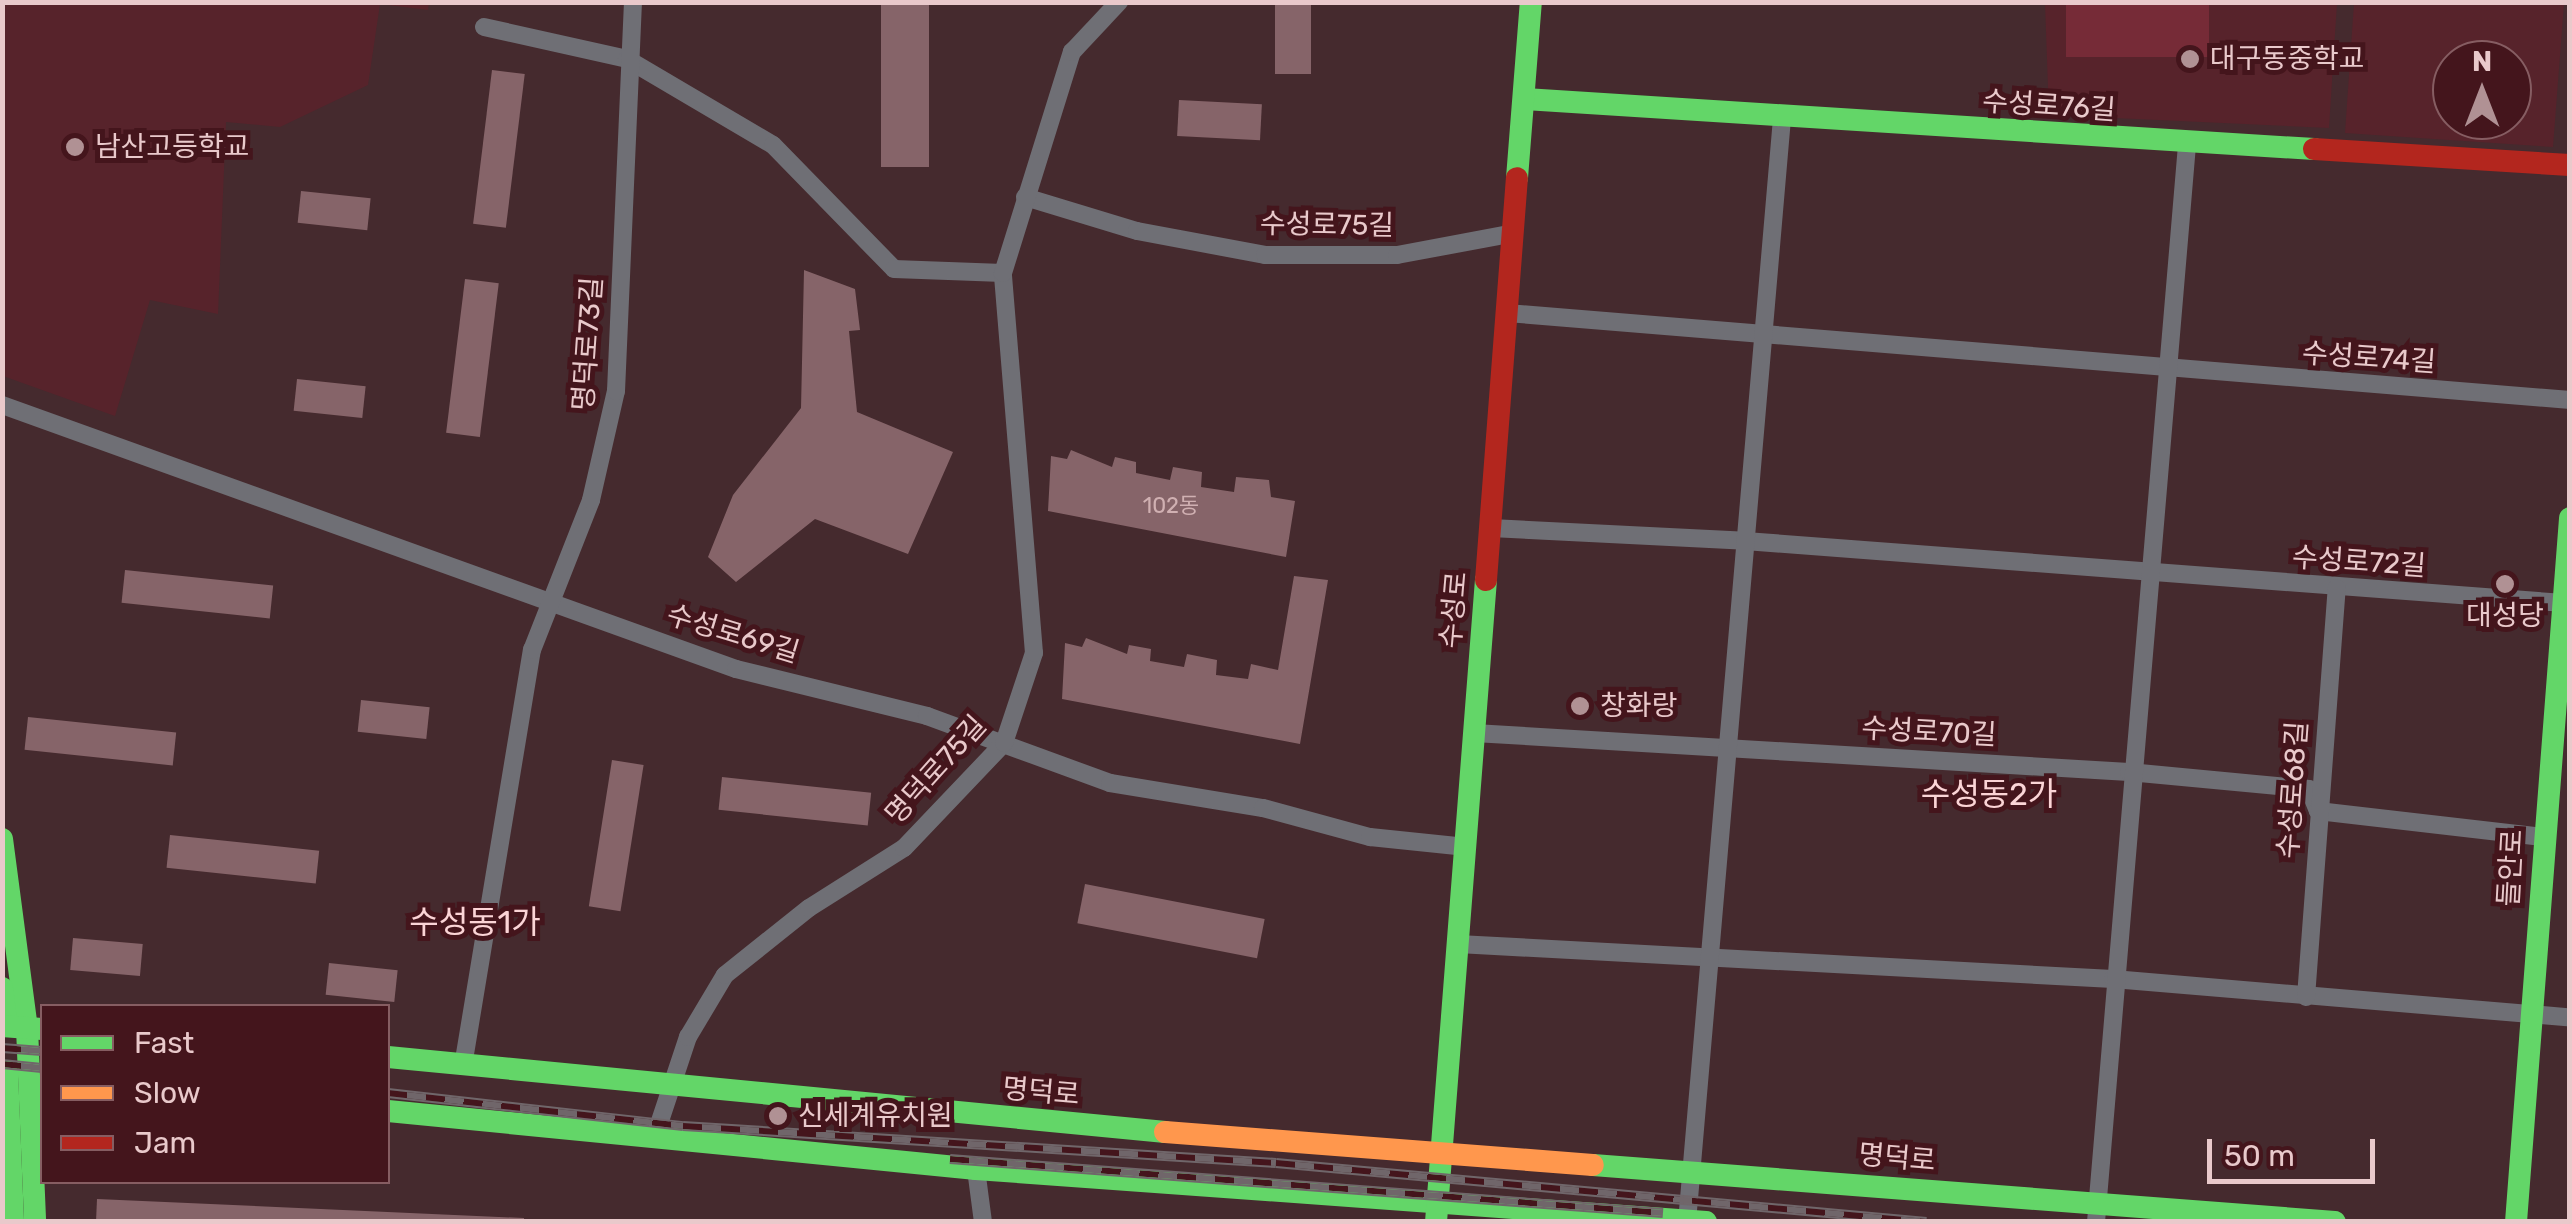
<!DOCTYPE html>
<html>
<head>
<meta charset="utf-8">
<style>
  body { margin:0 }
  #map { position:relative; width:2572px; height:1224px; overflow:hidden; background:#452a2e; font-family:Rubik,"Noto Sans KR",sans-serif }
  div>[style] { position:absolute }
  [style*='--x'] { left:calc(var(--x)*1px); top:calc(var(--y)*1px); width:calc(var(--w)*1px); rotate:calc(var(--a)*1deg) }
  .built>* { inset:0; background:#57232b }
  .green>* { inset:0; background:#762b37; transform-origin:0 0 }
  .building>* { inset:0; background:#866469; transform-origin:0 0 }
  .street>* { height:18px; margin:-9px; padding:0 9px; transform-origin:9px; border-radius:9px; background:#6f6f75 }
  .fast>* { height:22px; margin:-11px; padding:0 11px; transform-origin:11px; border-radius:11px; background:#63d668 }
  .slow>* { height:22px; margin:-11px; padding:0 11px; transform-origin:11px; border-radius:11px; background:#ff974d }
  .jam>* { height:22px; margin:-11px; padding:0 11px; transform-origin:11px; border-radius:11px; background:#b3261e }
  .rail>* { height:10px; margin-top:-5px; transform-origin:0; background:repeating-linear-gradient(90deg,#44151c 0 19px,#70666a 0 38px); box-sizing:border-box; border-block:2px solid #70666a }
  .dots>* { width:28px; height:28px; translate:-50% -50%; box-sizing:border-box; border:5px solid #44151c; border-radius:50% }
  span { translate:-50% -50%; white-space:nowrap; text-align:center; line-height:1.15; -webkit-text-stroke:10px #44151c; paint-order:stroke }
  .number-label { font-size:22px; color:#d0b0b2 }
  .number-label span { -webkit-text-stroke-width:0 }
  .poi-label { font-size:28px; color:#e9c9cb }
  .left { translate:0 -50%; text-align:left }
  .street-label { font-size:28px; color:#e9c9cb }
  .quarter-label { font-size:32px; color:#fbd4d6 }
  .frame { position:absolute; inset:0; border:5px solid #e9c9cb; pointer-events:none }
  .legend { position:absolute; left:40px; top:1004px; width:350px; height:180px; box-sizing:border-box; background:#44151c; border:2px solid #865d62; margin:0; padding:12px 18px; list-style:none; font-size:30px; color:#e9c9cb }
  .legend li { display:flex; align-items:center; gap:20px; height:50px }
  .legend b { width:50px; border:2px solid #865d62 }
  .north { position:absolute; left:2432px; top:40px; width:100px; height:100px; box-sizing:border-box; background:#44151c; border:2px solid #865d62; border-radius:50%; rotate:0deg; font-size:28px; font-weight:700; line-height:40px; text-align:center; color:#e9c9cb }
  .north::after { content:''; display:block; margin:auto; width:35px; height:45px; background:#b09194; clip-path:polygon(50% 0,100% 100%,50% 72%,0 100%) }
  .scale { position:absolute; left:2207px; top:1139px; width:168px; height:45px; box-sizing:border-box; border:5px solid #e9c9cb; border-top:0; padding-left:12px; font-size:30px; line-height:35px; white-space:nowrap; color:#e9c9cb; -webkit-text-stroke:8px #44151c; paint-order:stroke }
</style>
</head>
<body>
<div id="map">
  <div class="built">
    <i style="clip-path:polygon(3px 2px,429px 3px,428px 10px,380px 4px,368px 85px,280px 127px,226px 122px,218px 314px,150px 300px,115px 416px,3px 376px)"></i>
    <i style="clip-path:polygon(2045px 3px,2337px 3px,2329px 128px,2049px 115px)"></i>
    <i style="clip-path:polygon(evenodd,2354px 3px,2564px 3px,2553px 147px,2345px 133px,2354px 3px,2452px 60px,2512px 60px,2512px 120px,2452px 120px,2452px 60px)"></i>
  </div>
  <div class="green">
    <i style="left:2066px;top:3px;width:143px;height:54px"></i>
  </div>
  <div class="building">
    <i style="left:881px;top:2px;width:48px;height:165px"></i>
    <i style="left:1275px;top:2px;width:36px;height:72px"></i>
    <i style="left:492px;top:70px;width:33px;height:155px;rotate:7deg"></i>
    <i style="left:1179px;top:100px;width:83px;height:36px;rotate:3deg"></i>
    <i style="left:301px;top:191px;width:70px;height:32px;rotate:6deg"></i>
    <i style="clip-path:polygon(804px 270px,855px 289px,860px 330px,849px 331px,857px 412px,953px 452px,908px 554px,815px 519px,736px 582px,708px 557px,733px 495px,801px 408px)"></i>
    <i style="left:465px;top:279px;width:34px;height:155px;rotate:7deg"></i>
    <i style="left:297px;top:379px;width:69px;height:32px;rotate:6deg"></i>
    <i style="clip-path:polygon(1071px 450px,1112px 467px,1115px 457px,1136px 462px,1136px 473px,1170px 480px,1173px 467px,1202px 472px,1201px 487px,1234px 492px,1236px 477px,1269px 480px,1271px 497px,1295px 501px,1286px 557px,1048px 511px,1051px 456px,1067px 459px)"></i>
    <i style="left:125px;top:570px;width:149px;height:33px;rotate:6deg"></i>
    <i style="clip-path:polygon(1294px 576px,1328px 580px,1300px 744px,1062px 699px,1065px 643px,1082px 647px,1086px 638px,1127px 654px,1129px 645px,1151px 649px,1150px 661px,1184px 667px,1187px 654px,1217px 660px,1216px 675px,1248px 679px,1251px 664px,1278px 670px)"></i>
    <i style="left:361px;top:700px;width:69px;height:32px;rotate:6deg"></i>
    <i style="left:28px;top:717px;width:149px;height:33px;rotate:6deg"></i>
    <i style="left:612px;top:760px;width:32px;height:148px;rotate:9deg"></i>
    <i style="left:722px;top:777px;width:150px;height:33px;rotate:6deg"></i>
    <i style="left:170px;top:835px;width:150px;height:33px;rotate:6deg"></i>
    <i style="left:1085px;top:884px;width:183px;height:40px;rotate:11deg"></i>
    <i style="left:73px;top:938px;width:70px;height:32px;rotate:5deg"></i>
    <i style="left:329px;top:963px;width:69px;height:32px;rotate:6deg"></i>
    <i style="clip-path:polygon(97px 1199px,524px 1218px,524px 1222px,96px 1222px)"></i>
  </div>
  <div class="street">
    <i style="--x:484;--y:27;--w:147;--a:12.6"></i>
    <i style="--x:627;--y:59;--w:169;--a:30.5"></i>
    <i style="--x:773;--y:145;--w:173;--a:45.7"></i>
    <i style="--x:894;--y:269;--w:109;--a:2.1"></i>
    <i style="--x:1025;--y:197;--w:117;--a:16.9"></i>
    <i style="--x:1137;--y:231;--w:130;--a:10.6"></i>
    <i style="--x:1265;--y:255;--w:132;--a:0"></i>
    <i style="--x:1397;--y:255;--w:119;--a:-10.6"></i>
    <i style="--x:1507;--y:313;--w:1067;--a:4.68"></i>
    <i style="--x:2;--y:405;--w:780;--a:19.78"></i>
    <i style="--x:736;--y:669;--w:197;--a:13.8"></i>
    <i style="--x:927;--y:716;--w:195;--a:20.1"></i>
    <i style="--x:1110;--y:783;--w:155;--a:9.3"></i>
    <i style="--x:1263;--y:808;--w:111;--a:15.2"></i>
    <i style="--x:1370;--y:837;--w:97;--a:5.9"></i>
    <i style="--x:1491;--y:528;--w:254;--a:2.9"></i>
    <i style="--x:1745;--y:541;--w:821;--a:4.33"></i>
    <i style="--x:1474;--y:733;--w:656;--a:3.41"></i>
    <i style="--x:2129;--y:772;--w:181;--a:5.4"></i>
    <i style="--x:2309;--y:789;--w:24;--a:68"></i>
    <i style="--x:2318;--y:811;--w:226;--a:6.6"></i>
    <i style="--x:1458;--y:944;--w:656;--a:3.06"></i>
    <i style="--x:2113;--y:979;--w:459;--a:4.8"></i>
    <i style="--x:2306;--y:997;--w:410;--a:-85.7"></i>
    <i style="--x:463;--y:1066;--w:422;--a:-80.6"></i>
    <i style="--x:532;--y:650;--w:161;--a:-68.5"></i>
    <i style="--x:591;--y:500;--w:112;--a:-77.1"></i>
    <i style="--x:616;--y:391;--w:389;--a:-87.5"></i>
    <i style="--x:654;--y:1139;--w:108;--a:-71.6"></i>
    <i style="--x:688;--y:1037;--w:72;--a:-59.2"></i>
    <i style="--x:725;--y:975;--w:107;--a:-38.6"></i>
    <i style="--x:809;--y:908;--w:112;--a:-32.3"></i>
    <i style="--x:904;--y:848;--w:145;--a:-46.4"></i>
    <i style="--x:1004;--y:743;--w:95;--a:-71.6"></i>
    <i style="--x:1034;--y:653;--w:381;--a:-94.7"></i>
    <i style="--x:1003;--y:273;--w:232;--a:-72.7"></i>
    <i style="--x:1072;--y:52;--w:69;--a:-46.8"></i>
    <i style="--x:976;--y:1169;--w:53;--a:82.5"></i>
    <i style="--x:1687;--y:1222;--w:1108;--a:-85.08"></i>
    <i style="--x:2096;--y:1222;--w:1081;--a:-85.17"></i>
  </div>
  <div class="fast">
    <i style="--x:1525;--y:99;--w:791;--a:3.63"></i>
    <i style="--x:1517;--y:178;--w:177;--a:-85.5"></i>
    <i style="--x:2;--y:839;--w:191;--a:82.5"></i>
    <i style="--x:27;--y:1028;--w:194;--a:87.6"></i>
    <i style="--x:2;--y:988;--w:38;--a:83"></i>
    <i style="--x:2;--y:1026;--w:40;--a:4.3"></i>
    <i style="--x:388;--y:1057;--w:781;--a:5.51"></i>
    <i style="--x:7;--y:1071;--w:151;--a:87.7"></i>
    <i style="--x:388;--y:1111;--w:591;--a:5.63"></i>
    <i style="--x:976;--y:1169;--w:732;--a:4.15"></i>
    <i style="--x:1593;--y:1165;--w:744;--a:4.39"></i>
    <i style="--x:1436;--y:1222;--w:644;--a:-85.55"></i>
    <i style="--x:2516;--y:1222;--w:706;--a:-85.61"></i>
  </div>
  <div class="slow">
    <i style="--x:1165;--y:1132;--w:429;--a:4.4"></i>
  </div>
  <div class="jam">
    <i style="--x:2314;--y:149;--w:256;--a:3.6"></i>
    <i style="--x:1486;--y:580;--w:403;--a:-85.6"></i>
  </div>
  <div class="rail">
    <i style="--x:2;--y:1048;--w:40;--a:4.3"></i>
    <i style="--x:2;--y:1064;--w:40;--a:5.7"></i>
    <i style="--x:388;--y:1093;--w:297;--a:6.4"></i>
    <i style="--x:683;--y:1126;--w:594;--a:3.57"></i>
    <i style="--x:1276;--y:1163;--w:653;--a:5.19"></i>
    <i style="--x:950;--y:1159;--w:715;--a:4.33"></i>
  </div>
  <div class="dots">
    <i style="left:2190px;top:59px;background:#b09194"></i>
    <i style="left:75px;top:147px;background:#b09194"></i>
    <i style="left:2505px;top:584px;background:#b09194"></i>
    <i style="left:1580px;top:706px;background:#b09194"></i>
    <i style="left:778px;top:1116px;background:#b09194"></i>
  </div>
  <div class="number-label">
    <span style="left:1171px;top:506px">102동</span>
  </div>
  <div class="poi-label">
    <span class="left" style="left:2210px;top:59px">대구동중학교</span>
    <span class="left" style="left:95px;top:147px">남산고등학교</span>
    <span style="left:2505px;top:616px">대성당</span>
    <span class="left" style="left:1600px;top:706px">창화랑</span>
    <span class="left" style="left:798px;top:1116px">신세계유치원</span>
  </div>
  <div class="street-label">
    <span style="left:2049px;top:106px;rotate:4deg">수성로76길</span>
    <span style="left:1327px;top:225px;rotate:1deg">수성로75길</span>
    <span style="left:588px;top:344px;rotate:-86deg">명덕로73길</span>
    <span style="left:2369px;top:358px;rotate:4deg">수성로74길</span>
    <span style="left:2359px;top:562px;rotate:4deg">수성로72길</span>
    <span style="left:1454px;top:610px;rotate:-85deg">수성로</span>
    <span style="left:733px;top:634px;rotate:17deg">수성로69길</span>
    <span style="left:1929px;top:732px;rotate:3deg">수성로70길</span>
    <span style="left:936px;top:770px;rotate:-48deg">명덕로75길</span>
    <span style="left:2293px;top:790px;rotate:-86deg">수성로68길</span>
    <span style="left:2511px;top:868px;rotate:-87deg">들안로</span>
    <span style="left:1041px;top:1092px;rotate:5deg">명덕로</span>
    <span style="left:1897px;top:1158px;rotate:5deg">명덕로</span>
  </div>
  <div class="quarter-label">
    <span style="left:1989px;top:794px">수성동2가</span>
    <span style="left:475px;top:922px">수성동1가</span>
  </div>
  <div class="frame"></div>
  <ul class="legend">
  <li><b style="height:12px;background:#63d668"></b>Fast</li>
  <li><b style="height:12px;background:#ff974d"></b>Slow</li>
  <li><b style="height:12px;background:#b3261e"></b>Jam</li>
  </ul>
  <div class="north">N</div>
  <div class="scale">50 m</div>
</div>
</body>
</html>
